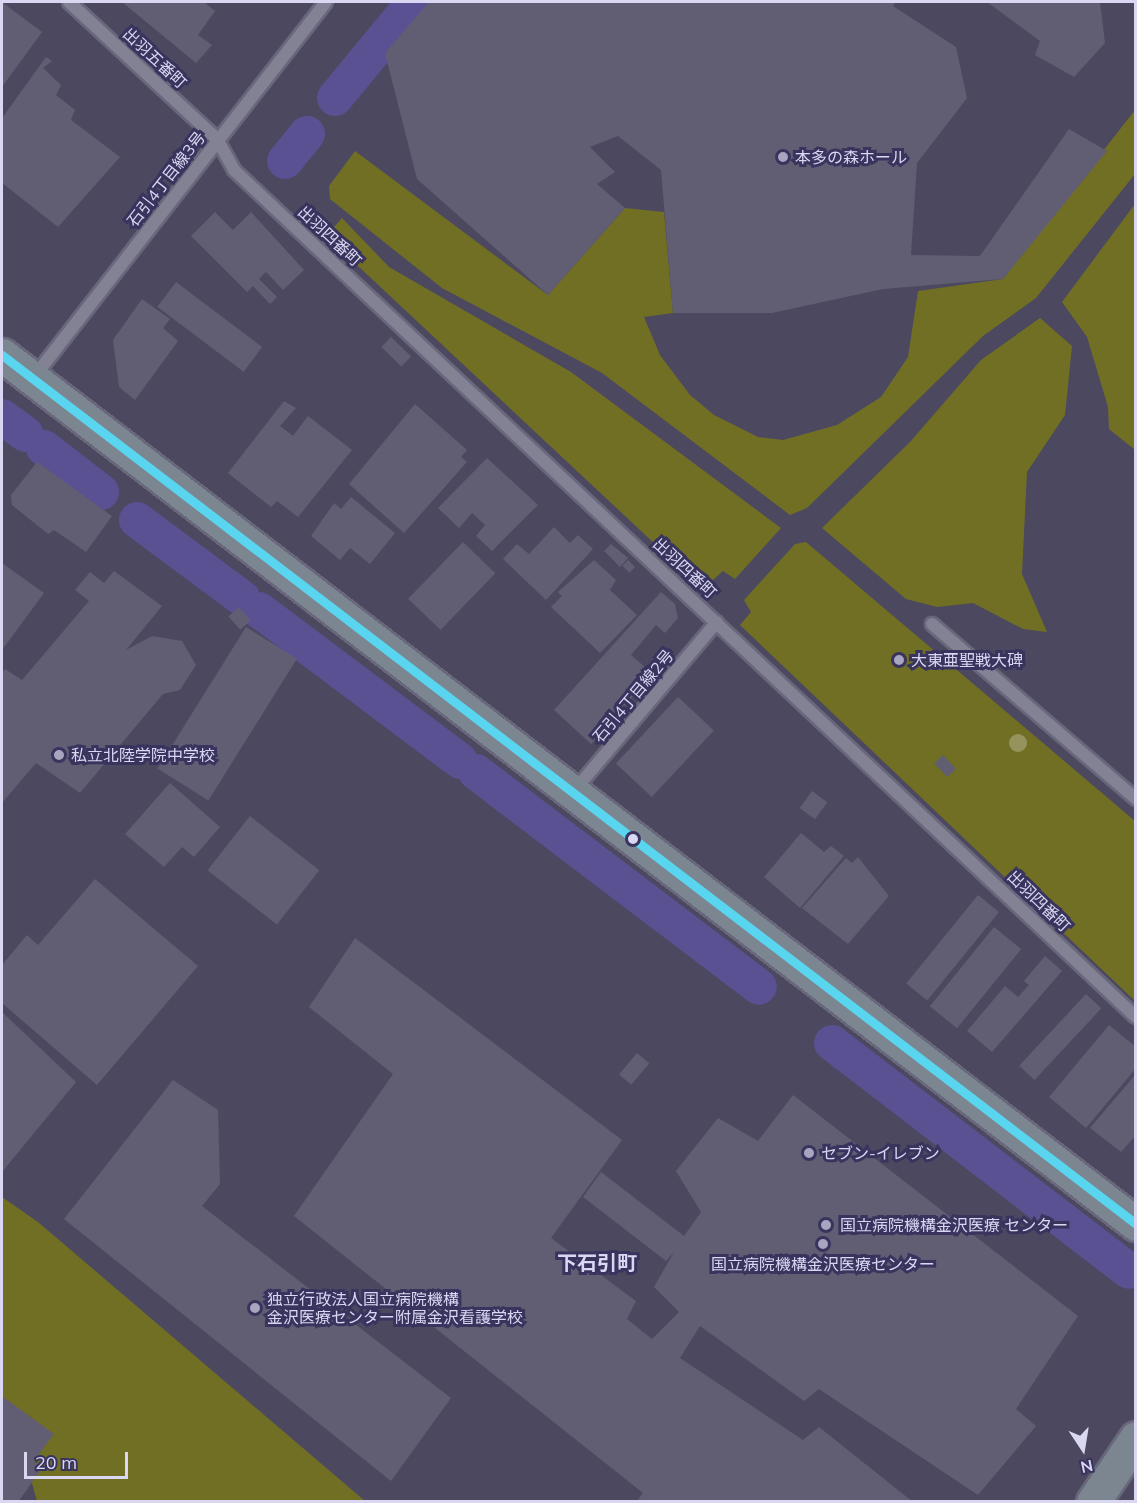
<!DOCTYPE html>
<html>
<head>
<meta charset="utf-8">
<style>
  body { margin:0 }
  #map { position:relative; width:1137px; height:1503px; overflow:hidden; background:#4b4860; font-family:Mulish,"Noto Sans JP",sans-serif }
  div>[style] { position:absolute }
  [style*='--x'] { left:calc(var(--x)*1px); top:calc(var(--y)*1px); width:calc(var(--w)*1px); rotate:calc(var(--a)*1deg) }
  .forest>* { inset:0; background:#716f23 }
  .canal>* { height:36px; margin:-18px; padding:0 18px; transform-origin:18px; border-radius:18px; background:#5a5192 }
  .building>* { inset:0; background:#615e73; transform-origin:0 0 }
  .roads { filter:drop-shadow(2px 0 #69677c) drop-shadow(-2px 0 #69677c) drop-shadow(0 2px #69677c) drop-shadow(0 -2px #69677c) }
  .service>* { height:12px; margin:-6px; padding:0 6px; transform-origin:6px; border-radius:6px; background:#838295 }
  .minor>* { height:12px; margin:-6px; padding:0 6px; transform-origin:6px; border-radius:6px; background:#838295 }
  .tertiary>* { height:12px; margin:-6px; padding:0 6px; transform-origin:6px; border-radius:6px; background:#838295 }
  .primary>* { height:33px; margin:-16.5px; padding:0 16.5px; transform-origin:16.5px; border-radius:16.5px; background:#7b8691 }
  .bus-1>* { height:9px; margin:-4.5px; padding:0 4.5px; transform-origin:4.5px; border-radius:4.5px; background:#5ad5f0 }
  .trees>* { width:18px; height:18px; margin:-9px; border-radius:50%; background:#95935e }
  .dots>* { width:16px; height:16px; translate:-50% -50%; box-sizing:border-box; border:3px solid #39345e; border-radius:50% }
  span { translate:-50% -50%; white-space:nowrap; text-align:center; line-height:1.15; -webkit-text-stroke:6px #39345e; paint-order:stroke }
  .street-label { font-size:16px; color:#d9d7f2 }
  .poi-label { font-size:16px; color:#d9d7f2 }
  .left { translate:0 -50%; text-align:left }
  .quarter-label { font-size:20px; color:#d9d7f2; font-weight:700 }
  .frame { position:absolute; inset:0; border:3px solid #d9d7f2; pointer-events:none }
  .north { position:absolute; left:1053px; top:1419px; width:60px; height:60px; -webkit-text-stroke:4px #39345e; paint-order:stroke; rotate:168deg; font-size:16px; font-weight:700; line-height:24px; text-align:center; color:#d9d7f2 }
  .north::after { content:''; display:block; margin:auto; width:21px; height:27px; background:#d9d7f2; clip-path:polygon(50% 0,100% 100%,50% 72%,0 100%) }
  .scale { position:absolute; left:24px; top:1452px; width:104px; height:27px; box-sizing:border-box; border:3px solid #d9d7f2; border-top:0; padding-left:8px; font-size:18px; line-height:21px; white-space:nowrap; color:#d9d7f2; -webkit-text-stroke:4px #39345e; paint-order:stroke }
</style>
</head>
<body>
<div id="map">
  <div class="forest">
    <i style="clip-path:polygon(1135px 110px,1135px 174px,1036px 298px,983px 336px,807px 508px,790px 515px,602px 373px,442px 288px,330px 199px,329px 186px,355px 151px,548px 295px,625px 208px,664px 212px,673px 313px,644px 317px,660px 355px,690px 395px,714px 415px,758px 437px,783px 440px,837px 425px,881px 397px,908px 357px,918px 291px,1003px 279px)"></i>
    <i style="clip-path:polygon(1135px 204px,1136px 450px,1135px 450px,1109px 429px,1108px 407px,1087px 337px,1062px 302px)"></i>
    <i style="clip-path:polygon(342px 218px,389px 267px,571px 372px,781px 528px,735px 579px,723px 571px,703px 589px,326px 236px)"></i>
    <i style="clip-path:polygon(1040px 318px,1072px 346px,1065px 415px,1027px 472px,1022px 574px,1047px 632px,1023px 629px,973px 603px,937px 607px,906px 599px,822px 528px,910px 442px,981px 360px)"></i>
    <i style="clip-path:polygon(806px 542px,1135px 821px,1135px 1001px,740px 625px,751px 612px,744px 600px,795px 544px)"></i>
    <i style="clip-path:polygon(2px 1197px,38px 1222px,365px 1501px,37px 1501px,24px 1455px,2px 1428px)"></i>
  </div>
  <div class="canal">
    <i style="--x:335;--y:98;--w:124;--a:-50.5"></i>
    <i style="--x:285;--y:161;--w:35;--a:-51"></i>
    <i style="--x:2;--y:417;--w:29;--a:36"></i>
    <i style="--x:44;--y:448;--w:72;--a:37.7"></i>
    <i style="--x:137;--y:520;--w:131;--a:36.6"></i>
    <i style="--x:259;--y:610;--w:251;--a:36.9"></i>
    <i style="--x:476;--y:772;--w:355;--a:37.2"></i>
    <i style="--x:832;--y:1043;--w:374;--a:37.5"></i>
  </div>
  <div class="building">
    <i style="clip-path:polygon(2px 2px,42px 32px,2px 87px)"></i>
    <i style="clip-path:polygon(122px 2px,204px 2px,215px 11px,198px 35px,212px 45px,196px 63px)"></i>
    <i style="clip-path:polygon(429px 2px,896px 2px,893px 6px,956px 47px,967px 98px,917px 163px,911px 255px,980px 256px,1069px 129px,1107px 151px,1003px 279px,883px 289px,772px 313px,673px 313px,661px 170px,618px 136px,590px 147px,615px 172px,597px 184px,625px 208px,548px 295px,417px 179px,385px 53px)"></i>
    <i style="clip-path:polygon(987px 2px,1100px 2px,1105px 43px,1074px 77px,1035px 55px,1040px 41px)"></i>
    <i style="clip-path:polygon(46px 57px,52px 61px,43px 68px,61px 85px,56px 95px,75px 110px,71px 120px,120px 157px,58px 227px,2px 183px,2px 118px)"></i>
    <i style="clip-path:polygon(215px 212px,233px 230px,251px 212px,304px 270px,283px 290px,266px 272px,259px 279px,277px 297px,270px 304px,253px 286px,247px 292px,191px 236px)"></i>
    <i style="left:176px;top:282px;width:108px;height:31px;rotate:37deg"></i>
    <i style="clip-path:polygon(142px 299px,170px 319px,163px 328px,178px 341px,135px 400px,119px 387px,113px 340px)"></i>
    <i style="left:391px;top:337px;width:28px;height:14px;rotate:44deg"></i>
    <i style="clip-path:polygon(284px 401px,296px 408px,280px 426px,293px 436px,308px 416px,352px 450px,298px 517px,277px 501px,271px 507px,228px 473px)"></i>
    <i style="clip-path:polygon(415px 404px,467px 450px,461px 457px,467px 462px,404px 533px,349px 484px)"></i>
    <i style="clip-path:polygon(487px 458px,538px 505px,492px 551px,476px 536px,485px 525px,472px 513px,459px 528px,438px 508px)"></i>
    <i style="clip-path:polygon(37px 462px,112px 516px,86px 552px,54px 530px,48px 534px,12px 505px,11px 495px)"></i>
    <i style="clip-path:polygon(351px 497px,395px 533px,370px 564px,350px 548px,340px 560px,311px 536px,334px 503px,341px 509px)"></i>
    <i style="clip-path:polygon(554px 527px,570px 543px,578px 535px,593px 549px,546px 600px,503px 559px,517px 544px,529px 554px)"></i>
    <i style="left:463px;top:542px;width:45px;height:79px;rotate:44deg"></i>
    <i style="clip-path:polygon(611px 544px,628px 558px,620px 567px,604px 551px)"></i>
    <i style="clip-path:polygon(594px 560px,616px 580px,610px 590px,637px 615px,600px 653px,551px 607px,562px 596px,558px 592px)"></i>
    <i style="left:628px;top:560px;width:10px;height:8px;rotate:45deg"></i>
    <i style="clip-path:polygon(2px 563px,44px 593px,2px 650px)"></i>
    <i style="clip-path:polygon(114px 571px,162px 606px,126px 650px,152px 636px,182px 641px,196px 665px,180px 690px,163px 694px,80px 793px,36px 763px,2px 803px,2px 673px,5px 669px,22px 680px,89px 601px,75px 590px,90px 572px,104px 583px)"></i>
    <i style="clip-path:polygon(661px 592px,675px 604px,678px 618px,665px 633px,656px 625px,631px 655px,653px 674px,591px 744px,554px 710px)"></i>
    <i style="left:239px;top:607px;width:18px;height:14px;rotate:49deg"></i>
    <i style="left:246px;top:627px;width:60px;height:167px;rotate:32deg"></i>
    <i style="left:678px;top:697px;width:49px;height:91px;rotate:43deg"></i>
    <i style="left:943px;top:755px;width:19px;height:12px;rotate:47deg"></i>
    <i style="clip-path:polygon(170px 783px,220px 827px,194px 857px,182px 847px,164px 867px,125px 834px)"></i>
    <i style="left:812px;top:791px;width:19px;height:21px;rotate:36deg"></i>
    <i style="left:250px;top:816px;width:88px;height:69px;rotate:38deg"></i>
    <i style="clip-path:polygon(801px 833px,824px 852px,831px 846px,844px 856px,800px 908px,764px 877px)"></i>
    <i style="clip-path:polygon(858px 857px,889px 896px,848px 944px,802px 908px,846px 858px,852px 863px)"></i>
    <i style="clip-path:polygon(95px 879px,198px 966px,97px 1085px,2px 1003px,2px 965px,27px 935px,38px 945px)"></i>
    <i style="left:978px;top:895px;width:27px;height:114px;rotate:39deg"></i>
    <i style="left:994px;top:927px;width:35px;height:102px;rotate:39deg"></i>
    <i style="clip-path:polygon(355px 938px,622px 1140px,551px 1238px,636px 1301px,627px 1319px,652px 1339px,679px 1312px,654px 1287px,674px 1252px,666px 1261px,583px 1197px,601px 1172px,684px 1236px,701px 1212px,676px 1171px,718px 1118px,758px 1141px,793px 1095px,1078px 1316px,1016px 1409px,1036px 1426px,978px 1495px,819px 1389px,804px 1401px,700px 1326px,680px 1358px,803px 1440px,819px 1427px,913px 1502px,636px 1502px,643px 1493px,294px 1216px,393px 1074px,309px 1007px)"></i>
    <i style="clip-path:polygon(1045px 956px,1062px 971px,992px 1052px,967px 1031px,1005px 986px,1018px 997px,1029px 985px,1024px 981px)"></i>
    <i style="left:1086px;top:994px;width:21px;height:98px;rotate:43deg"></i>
    <i style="clip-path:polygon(2px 1012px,76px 1082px,2px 1172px)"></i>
    <i style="clip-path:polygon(1109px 1025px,1136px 1047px,1136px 1068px,1086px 1128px,1049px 1097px)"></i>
    <i style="left:637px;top:1053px;width:16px;height:28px;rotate:40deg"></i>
    <i style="clip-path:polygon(1136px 1074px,1136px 1135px,1121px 1152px,1090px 1128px)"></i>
    <i style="clip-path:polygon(173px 1080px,218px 1110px,220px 1184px,202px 1206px,451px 1398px,391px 1481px,64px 1219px)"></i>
    <i style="clip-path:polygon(2px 1396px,54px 1434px,34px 1461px,43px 1467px,18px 1502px,2px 1501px)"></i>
  </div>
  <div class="roads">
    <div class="service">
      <i style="--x:932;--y:624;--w:269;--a:40.6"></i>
    </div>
    <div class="minor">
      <i style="--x:69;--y:2;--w:202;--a:42.8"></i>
      <i style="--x:217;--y:139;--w:35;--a:61"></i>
      <i style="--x:234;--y:170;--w:1237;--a:43.2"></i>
      <i style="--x:574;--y:791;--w:221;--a:-49.8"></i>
    </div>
    <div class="tertiary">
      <i style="--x:34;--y:377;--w:475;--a:-52.1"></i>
    </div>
    <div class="primary">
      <i style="--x:2;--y:355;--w:1429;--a:37.46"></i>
      <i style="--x:1093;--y:1502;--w:77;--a:-56.1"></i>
    </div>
  </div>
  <div class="bus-1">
    <i style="--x:2;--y:355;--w:1429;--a:37.46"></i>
  </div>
  <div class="trees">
    <i style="left:1018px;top:743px"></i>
  </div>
  <div class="dots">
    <i style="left:783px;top:157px;background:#a7a5bf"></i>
    <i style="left:899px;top:660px;background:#a7a5bf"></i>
    <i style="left:59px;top:755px;background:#a7a5bf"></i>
    <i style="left:633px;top:839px;background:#d9d7f2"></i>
    <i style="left:809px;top:1153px;background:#a7a5bf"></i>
    <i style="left:826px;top:1225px;background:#a7a5bf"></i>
    <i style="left:823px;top:1244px;background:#a7a5bf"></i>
    <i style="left:255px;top:1308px;background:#a7a5bf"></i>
  </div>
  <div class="street-label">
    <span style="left:155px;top:58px;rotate:43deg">出羽五番町</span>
    <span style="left:166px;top:179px;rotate:-52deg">石引4丁目線3号</span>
    <span style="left:330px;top:236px;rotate:43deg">出羽四番町</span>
    <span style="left:685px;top:568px;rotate:43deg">出羽四番町</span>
    <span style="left:633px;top:696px;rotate:-50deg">石引4丁目線2号</span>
    <span style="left:1039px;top:901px;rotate:44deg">出羽四番町</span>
  </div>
  <div class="poi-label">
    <span class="left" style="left:795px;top:157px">本多の森ホール</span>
    <span class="left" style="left:911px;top:660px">大東亜聖戦大碑</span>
    <span class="left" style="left:71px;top:755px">私立北陸学院中学校</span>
    <span class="left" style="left:821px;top:1153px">セブン-イレブン</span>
    <span class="left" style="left:840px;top:1225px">国立病院機構金沢医療 センター</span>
    <span style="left:823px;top:1264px">国立病院機構金沢医療センター</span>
    <span class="left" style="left:267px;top:1308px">独立行政法人国立病院機構<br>金沢医療センター附属金沢看護学校</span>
  </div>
  <div class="quarter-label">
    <span style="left:597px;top:1262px">下石引町</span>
  </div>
  <div class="frame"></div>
  <div class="north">N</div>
  <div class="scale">20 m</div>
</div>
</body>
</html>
